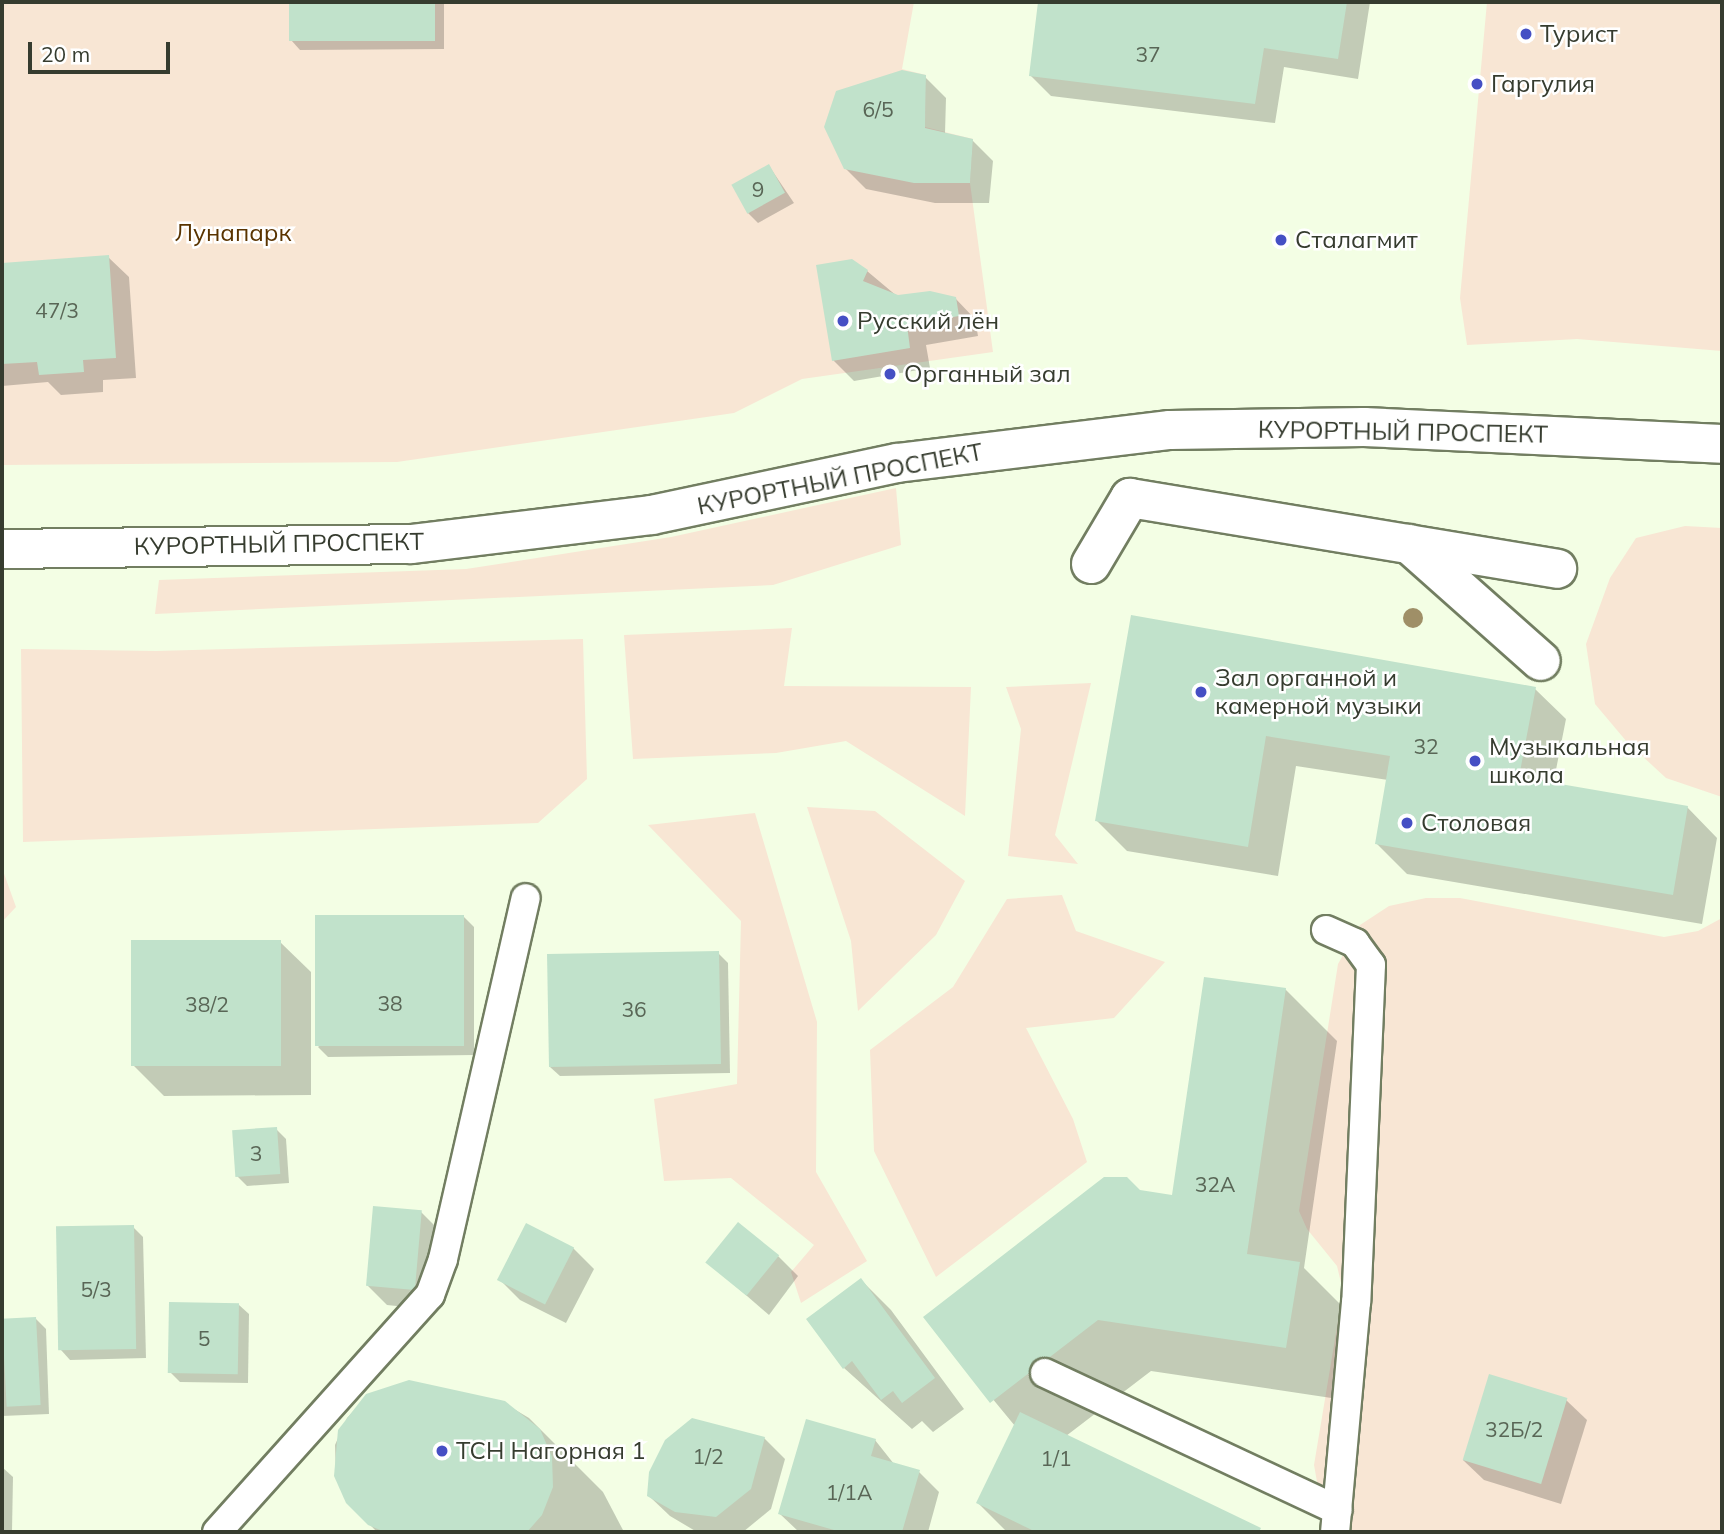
<!DOCTYPE html>
<html>
<head>
<meta charset="utf-8">
<style>
  body { margin:0 }
  #map { position:relative; width:1724px; height:1534px; overflow:hidden; background:#f3fee4; font-family:Mulish,sans-serif }
  div>[style] { position:absolute }
  [style*='--x'] { left:calc(var(--x)*1px); top:calc(var(--y)*1px); width:calc(var(--w)*1px); rotate:calc(var(--a)*1deg) }
  .green>* { inset:0; background:#f8e6d4 }
  .shadow>* { inset:0; background:#0003 }
  .building>* { inset:0; background:#c1e2cb; transform-origin:0 0 }
  .roads { filter:drop-shadow(2px 0 #727e61) drop-shadow(-2px 0 #727e61) drop-shadow(0 2px #727e61) drop-shadow(0 -2px #727e61) }
  .service>* { height:28px; margin:-14px; padding:0 14px; transform-origin:14px; border-radius:14px; background:#fff }
  .pedestrian>* { height:38px; margin:-19px; padding:0 19px; transform-origin:19px; border-radius:19px; background:#fff }
  .primary>* { height:38px; margin:-19px; padding:0 19px; transform-origin:19px; border-radius:19px; background:#fff }
  .trees>* { width:20px; height:20px; margin:-10px; border-radius:50%; background:#9f8f67 }
  .dots>* { width:19px; height:19px; translate:-50% -50%; box-sizing:border-box; border:4px solid #fff; border-radius:50% }
  span { translate:-50% -50%; white-space:nowrap; text-align:center; line-height:1.15; -webkit-text-stroke:5px #fff; paint-order:stroke }
  .number-label { font-size:21px; color:#596656 }
  .number-label span { -webkit-text-stroke-width:0 }
  .poi-label { font-size:24px; color:#363c2f }
  .left { translate:0 -50%; text-align:left }
  .park-label { font-size:24px; color:#5a3400 }
  .street-label { font-size:24px; color:#363c2f }
  .frame { position:absolute; inset:0; border:4px solid #363c2f; pointer-events:none }
  .scale { position:absolute; left:28px; top:42px; width:142px; height:32px; box-sizing:border-box; border:4px solid #363c2f; border-top:0; padding-left:9px; font-size:21px; line-height:24px; white-space:nowrap; color:#363c2f; -webkit-text-stroke:5px #fff; paint-order:stroke }
</style>
</head>
<body>
<div id="map">
  <div class="green">
    <i style="clip-path:polygon(2px 2px,914px 2px,902px 69px,926px 75px,925px 127px,973px 139px,970px 183px,993px 352px,802px 379px,734px 413px,397px 462px,2px 465px)"></i>
    <i style="clip-path:polygon(1487px 2px,1722px 2px,1722px 351px,1577px 339px,1467px 345px,1460px 298px)"></i>
    <i style="clip-path:polygon(896px 488px,901px 545px,773px 585px,155px 614px,159px 580px,466px 569px,671px 537px)"></i>
    <i style="clip-path:polygon(1685px 526px,1722px 528px,1722px 797px,1666px 778px,1627px 742px,1595px 704px,1586px 644px,1610px 578px,1636px 538px)"></i>
    <i style="clip-path:polygon(792px 628px,784px 686px,971px 687px,965px 816px,846px 741px,776px 753px,633px 759px,624px 635px)"></i>
    <i style="clip-path:polygon(583px 639px,587px 779px,538px 823px,23px 842px,21px 649px,156px 651px)"></i>
    <i style="clip-path:polygon(1091px 683px,1055px 835px,1078px 864px,1008px 856px,1021px 729px,1006px 687px)"></i>
    <i style="clip-path:polygon(807px 807px,875px 811px,965px 881px,936px 935px,858px 1011px,851px 941px)"></i>
    <i style="clip-path:polygon(755px 813px,817px 1022px,816px 1172px,867px 1261px,801px 1303px,791px 1272px,814px 1245px,731px 1178px,664px 1181px,654px 1099px,737px 1084px,741px 921px,648px 825px)"></i>
    <i style="clip-path:polygon(2px 868px,16px 907px,2px 922px)"></i>
    <i style="clip-path:polygon(1062px 895px,1076px 931px,1165px 962px,1114px 1018px,1026px 1028px,1073px 1119px,1087px 1162px,936px 1277px,874px 1151px,870px 1050px,953px 987px,1007px 899px)"></i>
    <i style="clip-path:polygon(1426px 898px,1460px 898px,1664px 937px,1698px 931px,1722px 918px,1722px 1532px,1326px 1532px,1314px 1465px,1343px 1291px,1337px 1266px,1307px 1229px,1299px 1211px,1338px 964px,1360px 925px,1389px 906px)"></i>
  </div>
  <div class="shadow">
    <i style="clip-path:polygon(291px 2px,444px 2px,444px 49px,300px 50px,291px 40px)"></i>
    <i style="clip-path:polygon(1040px 2px,1370px 2px,1358px 79px,1284px 67px,1275px 123px,1051px 96px,1031px 76px)"></i>
    <i style="clip-path:polygon(925px 77px,946px 98px,945px 134px,972px 140px,993px 161px,989px 203px,935px 203px,866px 189px,845px 168px)"></i>
    <i style="clip-path:polygon(769px 166px,794px 203px,758px 223px,748px 213px)"></i>
    <i style="clip-path:polygon(108px 257px,129px 277px,136px 378px,103px 380px,103px 392px,61px 395px,48px 382px,2px 386px,2px 265px)"></i>
    <i style="clip-path:polygon(818px 266px,867px 271px,898px 297px,955px 298px,975px 319px,978px 336px,926px 345px,930px 368px,854px 381px,833px 360px)"></i>
    <i style="clip-path:polygon(1132px 617px,1535px 689px,1566px 719px,1553px 785px,1687px 807px,1717px 838px,1702px 924px,1407px 874px,1377px 844px,1388px 780px,1296px 766px,1278px 876px,1127px 851px,1097px 821px)"></i>
    <i style="clip-path:polygon(464px 917px,474px 927px,474px 1055px,328px 1057px,318px 1047px)"></i>
    <i style="clip-path:polygon(280px 942px,311px 972px,311px 1095px,164px 1096px,134px 1066px)"></i>
    <i style="clip-path:polygon(718px 953px,728px 963px,730px 1073px,560px 1076px,550px 1067px)"></i>
    <i style="clip-path:polygon(1285px 989px,1337px 1041px,1304px 1268px,1351px 1315px,1338px 1399px,1151px 1371px,1066px 1436px,1263px 1532px,1007px 1532px,978px 1503px,1015px 1426px,926px 1318px,1139px 1192px,1173px 1197px)"></i>
    <i style="clip-path:polygon(276px 1129px,286px 1139px,289px 1183px,247px 1186px,237px 1176px)"></i>
    <i style="clip-path:polygon(421px 1212px,442px 1233px,434px 1310px,387px 1305px,367px 1285px)"></i>
    <i style="clip-path:polygon(133px 1227px,143px 1237px,146px 1358px,70px 1360px,61px 1350px)"></i>
    <i style="clip-path:polygon(573px 1248px,594px 1269px,566px 1323px,520px 1300px,499px 1279px)"></i>
    <i style="clip-path:polygon(778px 1256px,798px 1276px,769px 1315px,709px 1263px)"></i>
    <i style="clip-path:polygon(861px 1280px,891px 1310px,964px 1409px,933px 1432px,922px 1421px,912px 1429px,844px 1368px)"></i>
    <i style="clip-path:polygon(239px 1305px,249px 1314px,248px 1383px,180px 1382px,170px 1372px)"></i>
    <i style="clip-path:polygon(36px 1319px,46px 1329px,49px 1414px,2px 1416px,2px 1320px)"></i>
    <i style="clip-path:polygon(367px 1396px,504px 1403px,529px 1418px,603px 1492px,624px 1532px,377px 1532px,348px 1502px,336px 1476px,335px 1445px,347px 1418px)"></i>
    <i style="clip-path:polygon(1566px 1400px,1587px 1420px,1561px 1504px,1484px 1480px,1463px 1460px)"></i>
    <i style="clip-path:polygon(764px 1438px,785px 1459px,771px 1509px,743px 1532px,697px 1532px,670px 1516px,649px 1496px)"></i>
    <i style="clip-path:polygon(875px 1440px,894px 1464px,919px 1472px,939px 1492px,928px 1532px,799px 1532px,780px 1514px)"></i>
    <i style="clip-path:polygon(2px 1467px,13px 1477px,12px 1532px,2px 1532px)"></i>
  </div>
  <div class="building">
    <i style="left:289px;top:2px;width:146px;height:39px"></i>
    <i style="clip-path:polygon(1038px 2px,1347px 2px,1338px 59px,1264px 48px,1255px 104px,1029px 76px)"></i>
    <i style="clip-path:polygon(902px 70px,926px 75px,925px 128px,973px 139px,970px 183px,914px 183px,844px 169px,824px 127px,836px 91px)"></i>
    <i style="left:769px;top:164px;width:33px;height:43px;rotate:61deg"></i>
    <i style="clip-path:polygon(109px 255px,116px 358px,83px 360px,84px 372px,39px 375px,37px 362px,2px 364px,2px 263px)"></i>
    <i style="clip-path:polygon(852px 259px,868px 270px,863px 281px,898px 295px,930px 291px,956px 297px,959px 316px,907px 325px,910px 348px,832px 361px,816px 265px)"></i>
    <i style="clip-path:polygon(1131px 615px,1536px 687px,1519px 777px,1688px 806px,1673px 895px,1375px 844px,1390px 756px,1266px 736px,1248px 847px,1095px 821px)"></i>
    <i style="left:464px;top:915px;width:131px;height:149px;rotate:90deg"></i>
    <i style="left:281px;top:940px;width:126px;height:150px;rotate:90deg"></i>
    <i style="left:719px;top:951px;width:113px;height:172px;rotate:89deg"></i>
    <i style="clip-path:polygon(1204px 977px,1286px 988px,1247px 1254px,1300px 1262px,1286px 1348px,1098px 1320px,990px 1403px,923px 1317px,1104px 1177px,1127px 1177px,1140px 1190px,1172px 1195px)"></i>
    <i style="left:277px;top:1127px;width:47px;height:45px;rotate:86deg"></i>
    <i style="left:373px;top:1206px;width:49px;height:80px;rotate:5deg"></i>
    <i style="left:738px;top:1222px;width:53px;height:52px;rotate:39deg"></i>
    <i style="left:526px;top:1223px;width:54px;height:64px;rotate:27deg"></i>
    <i style="left:134px;top:1225px;width:124px;height:78px;rotate:89deg"></i>
    <i style="clip-path:polygon(861px 1278px,935px 1378px,902px 1403px,893px 1391px,881px 1400px,852px 1361px,843px 1369px,806px 1319px)"></i>
    <i style="left:169px;top:1302px;width:70px;height:71px;rotate:1deg"></i>
    <i style="left:36px;top:1317px;width:88px;height:34px;rotate:87deg"></i>
    <i style="left:1489px;top:1374px;width:82px;height:90px;rotate:17deg"></i>
    <i style="clip-path:polygon(409px 1380px,505px 1401px,540px 1429px,552px 1457px,553px 1487px,542px 1515px,527px 1532px,385px 1532px,368px 1525px,346px 1503px,334px 1476px,338px 1430px,366px 1394px)"></i>
    <i style="clip-path:polygon(1020px 1412px,1261px 1528px,1259px 1532px,1036px 1532px,976px 1503px)"></i>
    <i style="clip-path:polygon(692px 1418px,765px 1437px,751px 1489px,716px 1517px,675px 1512px,647px 1496px,649px 1472px,665px 1440px)"></i>
    <i style="clip-path:polygon(806px 1419px,876px 1439px,871px 1456px,920px 1470px,902px 1532px,841px 1532px,778px 1514px)"></i>
  </div>
  <div class="roads">
    <div class="service">
      <i style="--x:1326;--y:930;--w:32;--a:24"></i>
      <i style="--x:1355;--y:943;--w:27;--a:54"></i>
      <i style="--x:1371;--y:965;--w:337;--a:92.5"></i>
      <i style="--x:1356;--y:1302;--w:231;--a:95.2"></i>
      <i style="--x:1045;--y:1373;--w:323;--a:25.1"></i>
      <i style="--x:217;--y:1532;--w:319;--a:-48.1"></i>
      <i style="--x:430;--y:1295;--w:38;--a:-70"></i>
      <i style="--x:443;--y:1259;--w:370;--a:-77.1"></i>
    </div>
    <div class="pedestrian">
      <i style="--x:1409;--y:544;--w:176;--a:41.6"></i>
      <i style="--x:1091;--y:564;--w:77;--a:-59.4"></i>
      <i style="--x:1130;--y:498;--w:433;--a:9.4"></i>
    </div>
    <div class="primary">
      <i style="--x:2;--y:549;--w:409;--a:-0.7"></i>
      <i style="--x:411;--y:544;--w:243;--a:-6.9"></i>
      <i style="--x:652;--y:515;--w:250;--a:-12"></i>
      <i style="--x:897;--y:463;--w:275;--a:-6.9"></i>
      <i style="--x:1170;--y:430;--w:194;--a:-0.9"></i>
      <i style="--x:1364;--y:427;--w:358;--a:2.7"></i>
    </div>
  </div>
  <div class="trees">
    <i style="left:1413px;top:618px"></i>
  </div>
  <div class="dots">
    <i style="left:1526px;top:34px;background:#454fc4"></i>
    <i style="left:1477px;top:84px;background:#454fc4"></i>
    <i style="left:1281px;top:240px;background:#454fc4"></i>
    <i style="left:843px;top:321px;background:#454fc4"></i>
    <i style="left:890px;top:374px;background:#454fc4"></i>
    <i style="left:1201px;top:692px;background:#454fc4"></i>
    <i style="left:1475px;top:761px;background:#454fc4"></i>
    <i style="left:1407px;top:823px;background:#454fc4"></i>
    <i style="left:442px;top:1451px;background:#454fc4"></i>
  </div>
  <div class="number-label">
    <span style="left:1148px;top:54px">37</span>
    <span style="left:878px;top:109px">6/5</span>
    <span style="left:758px;top:189px">9</span>
    <span style="left:57px;top:310px">47/3</span>
    <span style="left:1426px;top:746px">32</span>
    <span style="left:390px;top:1003px">38</span>
    <span style="left:207px;top:1004px">38/2</span>
    <span style="left:634px;top:1009px">36</span>
    <span style="left:256px;top:1153px">3</span>
    <span style="left:1215px;top:1184px">32А</span>
    <span style="left:96px;top:1289px">5/3</span>
    <span style="left:204px;top:1338px">5</span>
    <span style="left:1514px;top:1429px">32Б/2</span>
    <span style="left:708px;top:1456px">1/2</span>
    <span style="left:1056px;top:1458px">1/1</span>
    <span style="left:849px;top:1492px">1/1А</span>
  </div>
  <div class="poi-label">
    <span class="left" style="left:1540px;top:34px">Турист</span>
    <span class="left" style="left:1491px;top:84px">Гаргулия</span>
    <span class="left" style="left:1295px;top:240px">Сталагмит</span>
    <span class="left" style="left:857px;top:321px">Русский лён</span>
    <span class="left" style="left:904px;top:374px">Органный зал</span>
    <span class="left" style="left:1215px;top:692px">Зал органной и<br>камерной музыки</span>
    <span class="left" style="left:1489px;top:761px">Музыкальная<br>школа</span>
    <span class="left" style="left:1421px;top:823px">Столовая</span>
    <span class="left" style="left:456px;top:1451px">ТСН Нагорная 1</span>
  </div>
  <div class="park-label">
    <span style="left:233px;top:233px">Лунапарк</span>
  </div>
  <div class="street-label">
    <span style="left:1403px;top:432px;rotate:1deg">КУРОРТНЫЙ ПРОСПЕКТ</span>
    <span style="left:840px;top:479px;rotate:-11deg">КУРОРТНЫЙ ПРОСПЕКТ</span>
    <span style="left:279px;top:544px;rotate:-1deg">КУРОРТНЫЙ ПРОСПЕКТ</span>
  </div>
  <div class="frame"></div>
  <div class="scale">20 m</div>
</div>
</body>
</html>
